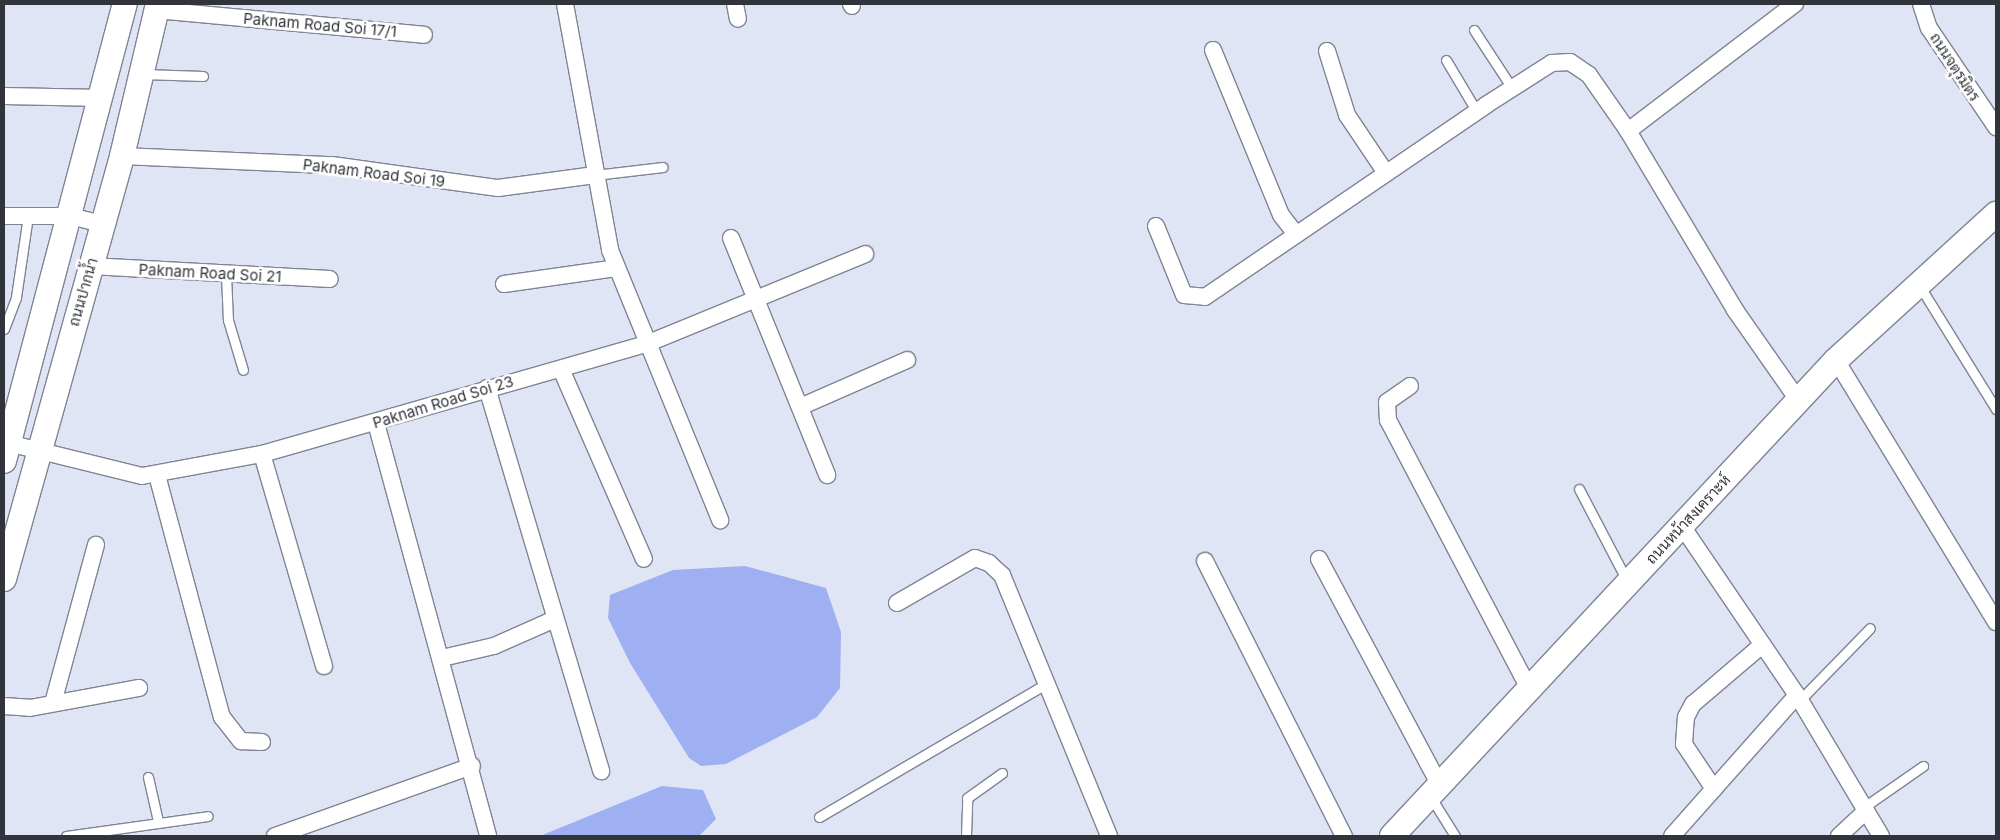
<!DOCTYPE html>
<html>
<head>
<meta charset="utf-8">
<style>
  body { margin:0 }
  #map { position:relative; width:2000px; height:840px; overflow:hidden; background:#e0e5f6; font-family:Inter,Sarabun,sans-serif }
  div>[style] { position:absolute }
  [style*='--x'] { left:calc(var(--x)*1px); top:calc(var(--y)*1px); width:calc(var(--w)*1px); rotate:calc(var(--a)*1deg) }
  .forest>* { inset:0; background:#9eb0f1 }
  .roads { filter:drop-shadow(1px 0 #7f8493) drop-shadow(-1px 0 #7f8493) drop-shadow(0 1px #7f8493) drop-shadow(0 -1px #7f8493) }
  .lane>* { height:9px; margin:-4.5px; padding:0 4.5px; transform-origin:4.5px; border-radius:4.5px; background:#fff }
  .street>* { height:16px; margin:-8px; padding:0 8px; transform-origin:8px; border-radius:8px; background:#fff }
  .secondary>* { height:24px; margin:-12px; padding:0 12px; transform-origin:12px; border-radius:12px; background:#fff }
  span { translate:-50% -50%; white-space:nowrap; text-align:center; line-height:1.15; -webkit-text-stroke:5px #fff; paint-order:stroke }
  .street-label { font-size:15px; color:#31343a }
  .frame { position:absolute; inset:0; border:5px solid #31343a; pointer-events:none }
</style>
</head>
<body>
<div id="map">
  <div class="forest">
    <i style="clip-path:polygon(745px 566px,826px 588px,841px 632px,840px 688px,817px 717px,726px 764px,701px 766px,689px 758px,630px 663px,608px 618px,610px 595px,673px 570px)"></i>
    <i style="clip-path:polygon(662px 786px,703px 790px,716px 819px,699px 836px,540px 836px)"></i>
  </div>
  <div class="roads">
    <div class="lane">
      <i style="--x:1474;--y:30;--w:69;--a:56.8"></i>
      <i style="--x:1446;--y:60;--w:61;--a:59.2"></i>
      <i style="--x:143;--y:74;--w:60;--a:1.9"></i>
      <i style="--x:595;--y:175;--w:68;--a:-6.7"></i>
      <i style="--x:226;--y:275;--w:45;--a:87.5"></i>
      <i style="--x:228;--y:320;--w:52;--a:73.3"></i>
      <i style="--x:1919;--y:285;--w:146;--a:58.2"></i>
      <i style="--x:4;--y:329;--w:34;--a:-69"></i>
      <i style="--x:16;--y:297;--w:82;--a:-81.6"></i>
      <i style="--x:1579;--y:489;--w:104;--a:62.4"></i>
      <i style="--x:1800;--y:700;--w:100;--a:-45.8"></i>
      <i style="--x:148;--y:777;--w:45;--a:77.2"></i>
      <i style="--x:1430;--y:796;--w:47;--a:58"></i>
      <i style="--x:1864;--y:807;--w:72;--a:-34.8"></i>
      <i style="--x:819;--y:817;--w:267;--a:-30.4"></i>
      <i style="--x:66;--y:836;--w:143;--a:-8"></i>
      <i style="--x:966;--y:836;--w:38;--a:-88"></i>
      <i style="--x:967;--y:798;--w:43;--a:-35.5"></i>
    </div>
    <div class="street">
      <i style="--x:565;--y:4;--w:250;--a:79.6"></i>
      <i style="--x:610;--y:250;--w:292;--a:67.8"></i>
      <i style="--x:735;--y:4;--w:15;--a:79"></i>
      <i style="--x:851;--y:4;--w:2;--a:63"></i>
      <i style="--x:1921;--y:4;--w:25;--a:72"></i>
      <i style="--x:1929;--y:28;--w:120;--a:55.9"></i>
      <i style="--x:156;--y:10;--w:269;--a:5.3"></i>
      <i style="--x:1213;--y:50;--w:178;--a:67.6"></i>
      <i style="--x:1281;--y:215;--w:24;--a:52"></i>
      <i style="--x:1327;--y:51;--w:67;--a:72.6"></i>
      <i style="--x:1347;--y:115;--w:70;--a:56.1"></i>
      <i style="--x:4;--y:96;--w:99;--a:1.2"></i>
      <i style="--x:1628;--y:131;--w:210;--a:-37.3"></i>
      <i style="--x:122;--y:156;--w:210;--a:2.5"></i>
      <i style="--x:332;--y:165;--w:168;--a:7.9"></i>
      <i style="--x:498;--y:188;--w:98;--a:-7.6"></i>
      <i style="--x:4;--y:216;--w:66;--a:0"></i>
      <i style="--x:70;--y:216;--w:33;--a:14"></i>
      <i style="--x:1156;--y:226;--w:74;--a:67.9"></i>
      <i style="--x:1184;--y:295;--w:21;--a:5"></i>
      <i style="--x:1205;--y:297;--w:340;--a:-34.3"></i>
      <i style="--x:1486;--y:105;--w:78;--a:-32.5"></i>
      <i style="--x:1552;--y:63;--w:18;--a:-3"></i>
      <i style="--x:1570;--y:62;--w:23;--a:34"></i>
      <i style="--x:1589;--y:75;--w:68;--a:55.1"></i>
      <i style="--x:1628;--y:131;--w:209;--a:59.1"></i>
      <i style="--x:1735;--y:310;--w:110;--a:55"></i>
      <i style="--x:731;--y:238;--w:256;--a:67.9"></i>
      <i style="--x:90;--y:266;--w:240;--a:3.1"></i>
      <i style="--x:504;--y:284;--w:113;--a:-8.1"></i>
      <i style="--x:1836;--y:360;--w:307;--a:58.6"></i>
      <i style="--x:561;--y:369;--w:207;--a:66.4"></i>
      <i style="--x:1410;--y:386;--w:28;--a:145"></i>
      <i style="--x:1387;--y:402;--w:18;--a:87"></i>
      <i style="--x:1388;--y:420;--w:303;--a:62.3"></i>
      <i style="--x:487;--y:388;--w:400;--a:73.4"></i>
      <i style="--x:800;--y:407;--w:117;--a:-23.7"></i>
      <i style="--x:376;--y:423;--w:428;--a:74.8"></i>
      <i style="--x:8;--y:443;--w:138;--a:13.8"></i>
      <i style="--x:142;--y:476;--w:122;--a:-10.4"></i>
      <i style="--x:262;--y:454;--w:399;--a:-16"></i>
      <i style="--x:646;--y:344;--w:237;--a:-22.3"></i>
      <i style="--x:262;--y:454;--w:221;--a:73.7"></i>
      <i style="--x:157;--y:475;--w:251;--a:75"></i>
      <i style="--x:222;--y:717;--w:31;--a:52"></i>
      <i style="--x:241;--y:741;--w:21;--a:3"></i>
      <i style="--x:1682;--y:526;--w:204;--a:55.8"></i>
      <i style="--x:1797;--y:695;--w:164;--a:59.2"></i>
      <i style="--x:1319;--y:559;--w:253;--a:61.9"></i>
      <i style="--x:1205;--y:561;--w:308;--a:63.2"></i>
      <i style="--x:897;--y:603;--w:90;--a:-30"></i>
      <i style="--x:975;--y:558;--w:15;--a:20"></i>
      <i style="--x:989;--y:563;--w:18;--a:43"></i>
      <i style="--x:1002;--y:575;--w:282;--a:67.7"></i>
      <i style="--x:442;--y:658;--w:53;--a:-13"></i>
      <i style="--x:494;--y:646;--w:67;--a:-23.9"></i>
      <i style="--x:53;--y:703;--w:164;--a:-74.8"></i>
      <i style="--x:4;--y:706;--w:26;--a:4"></i>
      <i style="--x:30;--y:708;--w:111;--a:-10.4"></i>
      <i style="--x:1714;--y:789;--w:54;--a:-123.7"></i>
      <i style="--x:1684;--y:744;--w:27;--a:-86"></i>
      <i style="--x:1686;--y:717;--w:15;--a:-62"></i>
      <i style="--x:1693;--y:704;--w:91;--a:-40.5"></i>
      <i style="--x:275;--y:836;--w:209;--a:-19.6"></i>
      <i style="--x:1672;--y:836;--w:188;--a:-48.4"></i>
      <i style="--x:1839;--y:836;--w:37;--a:-43"></i>
    </div>
    <div class="secondary">
      <i style="--x:4;--y:461;--w:473;--a:-75.2"></i>
      <i style="--x:4;--y:579;--w:439;--a:-74.4"></i>
      <i style="--x:122;--y:156;--w:156;--a:-76.7"></i>
      <i style="--x:1392;--y:836;--w:651;--a:-46.99"></i>
      <i style="--x:1836;--y:360;--w:217;--a:-42.4"></i>
    </div>
  </div>
  <div class="street-label">
    <span style="left:320px;top:25px;rotate:5deg">Paknam Road Soi 17/1</span>
    <span style="left:1955px;top:67px;rotate:57deg">ถนนจตุรมิตร</span>
    <span style="left:374px;top:173px;rotate:7deg">Paknam Road Soi 19</span>
    <span style="left:210px;top:273px;rotate:3deg">Paknam Road Soi 21</span>
    <span style="left:83px;top:292px;rotate:-74deg">ถนนปากน้ำ</span>
    <span style="left:443px;top:402px;rotate:-17deg">Paknam Road Soi 23</span>
    <span style="left:1688px;top:519px;rotate:-47deg">ถนนหน้าสงเคราะห์</span>
  </div>
  <div class="frame"></div>
</div>
</body>
</html>
